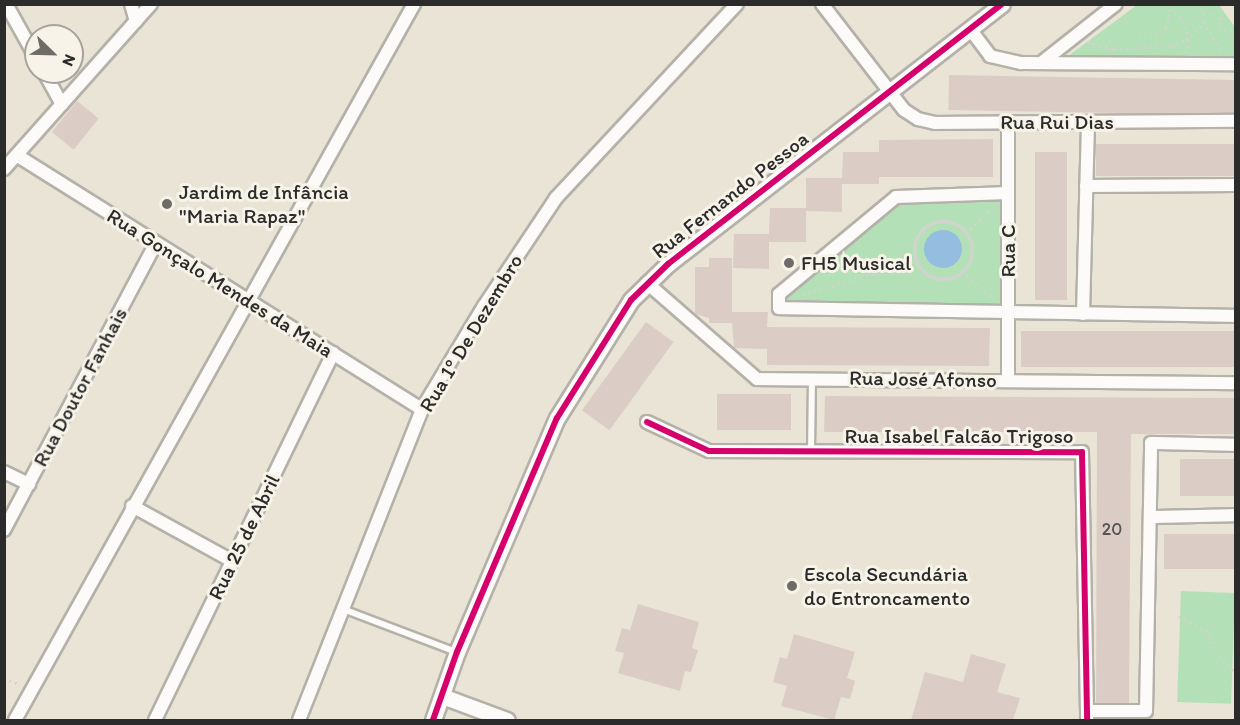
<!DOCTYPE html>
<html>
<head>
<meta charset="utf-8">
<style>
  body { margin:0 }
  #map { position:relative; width:1240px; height:725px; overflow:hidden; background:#eae4d7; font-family:Itim,sans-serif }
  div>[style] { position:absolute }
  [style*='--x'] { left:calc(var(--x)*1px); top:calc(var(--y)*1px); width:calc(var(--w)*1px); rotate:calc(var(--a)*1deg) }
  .green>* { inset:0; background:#b4e0b8; transform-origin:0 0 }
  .water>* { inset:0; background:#95bddf }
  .round { border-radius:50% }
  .building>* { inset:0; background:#dbcdc5; transform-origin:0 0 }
  .path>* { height:3px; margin-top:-1.5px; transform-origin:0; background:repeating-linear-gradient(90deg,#d4d2ce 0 1.5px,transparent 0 6px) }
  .path>.ring { margin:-1.5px; padding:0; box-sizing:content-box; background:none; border:3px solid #d4d2ce; border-radius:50% }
  .roads { filter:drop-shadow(2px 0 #b4b1a9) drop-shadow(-2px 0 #b4b1a9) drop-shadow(0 2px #b4b1a9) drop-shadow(0 -2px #b4b1a9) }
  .service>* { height:6px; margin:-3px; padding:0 3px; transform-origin:3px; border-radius:3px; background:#fcfbf9 }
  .minor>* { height:12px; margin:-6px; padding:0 6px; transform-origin:6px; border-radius:6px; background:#fcfbf9 }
  .tertiary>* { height:15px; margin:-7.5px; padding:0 7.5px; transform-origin:7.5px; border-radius:7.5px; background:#fcfbf9 }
  .cycleway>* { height:6px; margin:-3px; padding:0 3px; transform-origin:3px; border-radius:3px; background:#d6006c }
  .dots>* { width:16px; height:16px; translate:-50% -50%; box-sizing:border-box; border:3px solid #f7f3e8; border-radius:50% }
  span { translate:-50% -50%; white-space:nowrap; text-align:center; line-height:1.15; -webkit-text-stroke:6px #f7f3e8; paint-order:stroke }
  .number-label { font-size:18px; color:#575452 }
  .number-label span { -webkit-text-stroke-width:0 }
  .street-label { font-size:21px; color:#2b2b2b }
  .poi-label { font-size:21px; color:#2b2b2b }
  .left { translate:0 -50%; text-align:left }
  .frame { position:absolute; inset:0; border:6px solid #2b2b2b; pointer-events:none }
  .north { position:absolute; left:24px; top:24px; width:60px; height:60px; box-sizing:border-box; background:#f7f3e8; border:2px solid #a5a39c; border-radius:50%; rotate:113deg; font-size:16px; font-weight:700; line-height:24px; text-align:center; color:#2b2b2b }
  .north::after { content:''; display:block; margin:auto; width:21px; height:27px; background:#6e6c67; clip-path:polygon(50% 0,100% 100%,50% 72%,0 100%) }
</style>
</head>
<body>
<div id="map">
  <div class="green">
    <i style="clip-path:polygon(1137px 5px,1219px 5px,1235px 27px,1235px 60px,1064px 59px)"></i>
    <i style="clip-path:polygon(1004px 196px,1002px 307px,784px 305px,784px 293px,897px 200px)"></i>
    <i style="left:1181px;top:591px;width:54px;height:111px;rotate:2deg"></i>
  </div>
  <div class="water">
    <i class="round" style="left:924px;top:230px;width:38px;height:38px"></i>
  </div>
  <div class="building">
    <i style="left:949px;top:75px;width:287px;height:35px;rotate:1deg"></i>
    <i style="left:77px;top:101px;width:28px;height:40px;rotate:39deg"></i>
    <i style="clip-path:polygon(993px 139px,993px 177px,879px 177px,879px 184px,842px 184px,842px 212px,806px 211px,806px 178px,842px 178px,843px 152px,879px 152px,879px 140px)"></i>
    <i style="left:1096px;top:144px;width:140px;height:32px"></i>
    <i style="left:1035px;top:152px;width:32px;height:148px"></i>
    <i style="clip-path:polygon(770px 208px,806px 208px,806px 242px,769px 242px,769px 269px,733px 268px,734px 234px,769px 234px)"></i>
    <i style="clip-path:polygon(709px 258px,732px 258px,732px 312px,768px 312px,767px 327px,990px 328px,989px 366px,767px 365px,767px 349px,734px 348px,732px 323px,709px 323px,709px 318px,695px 314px,695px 267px,709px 267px)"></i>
    <i style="left:646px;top:322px;width:34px;height:109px;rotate:36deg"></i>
    <i style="left:1021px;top:331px;width:215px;height:36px"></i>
    <i style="left:717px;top:394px;width:74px;height:36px"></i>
    <i style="clip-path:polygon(825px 396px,1236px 398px,1236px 434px,1131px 434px,1129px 703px,1096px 703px,1097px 432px,824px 432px)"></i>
    <i style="left:1180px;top:459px;width:56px;height:37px"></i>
    <i style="left:1164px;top:534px;width:72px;height:35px"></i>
    <i style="clip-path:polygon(638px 604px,699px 622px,692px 648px,698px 650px,691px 672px,685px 671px,680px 691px,618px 673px,624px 653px,615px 651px,622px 628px,630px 630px)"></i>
    <i style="clip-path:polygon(794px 634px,855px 652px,847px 678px,855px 681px,850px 699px,841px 697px,834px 720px,781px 706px,787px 686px,773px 682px,780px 657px,787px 659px)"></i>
    <i style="clip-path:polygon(971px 654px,1006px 664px,997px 692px,1020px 698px,1013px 720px,911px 720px,925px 672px,963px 682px)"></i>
  </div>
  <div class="path">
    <i style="--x:1170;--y:4;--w:6;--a:90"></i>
    <i style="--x:1170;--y:10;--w:17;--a:36"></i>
    <i style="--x:1184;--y:20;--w:20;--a:79"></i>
    <i style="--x:1188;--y:40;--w:24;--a:-48"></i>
    <i style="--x:1204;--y:22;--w:18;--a:-96"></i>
    <i style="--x:1203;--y:13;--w:19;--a:12"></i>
    <i style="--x:1222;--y:17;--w:10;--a:107"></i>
    <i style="--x:1219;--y:27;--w:15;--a:20"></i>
    <i style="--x:1233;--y:32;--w:8;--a:67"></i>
    <i style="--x:1204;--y:22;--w:34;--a:60"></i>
    <i style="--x:1088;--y:43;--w:27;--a:13"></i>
    <i style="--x:1114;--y:49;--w:57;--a:-4"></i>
    <i style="--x:1171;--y:45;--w:18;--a:-16"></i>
    <i style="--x:1188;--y:40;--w:12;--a:90"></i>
    <i style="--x:1091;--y:43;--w:64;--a:-6.2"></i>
    <i style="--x:1155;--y:36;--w:14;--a:-36"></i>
    <i style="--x:1166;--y:28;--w:18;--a:-77"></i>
    <i class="ring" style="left:914px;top:221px;width:55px;height:55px"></i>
    <i style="--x:966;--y:233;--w:37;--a:-44"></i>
    <i style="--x:962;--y:272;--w:40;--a:41"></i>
    <i style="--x:803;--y:294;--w:119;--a:-16.1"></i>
    <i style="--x:1179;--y:616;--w:31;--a:29"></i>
    <i style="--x:1206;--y:631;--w:29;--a:61"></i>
    <i style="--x:1220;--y:656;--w:23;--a:47"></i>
    <i style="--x:4;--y:678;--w:16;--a:22"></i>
  </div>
  <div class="roads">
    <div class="service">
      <i style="--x:811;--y:451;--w:72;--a:-89.2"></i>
      <i style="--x:343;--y:609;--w:121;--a:20.8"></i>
    </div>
    <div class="minor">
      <i style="--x:6;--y:4;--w:62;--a:60.9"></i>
      <i style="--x:131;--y:4;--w:18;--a:74"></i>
      <i style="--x:822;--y:4;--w:134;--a:52.3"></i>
      <i style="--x:904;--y:110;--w:17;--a:33"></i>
      <i style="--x:918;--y:119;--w:18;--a:13"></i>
      <i style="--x:936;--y:123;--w:300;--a:-0.4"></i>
      <i style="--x:970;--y:29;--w:34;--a:53"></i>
      <i style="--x:990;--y:56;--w:32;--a:13"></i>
      <i style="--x:1021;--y:63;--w:215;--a:0.3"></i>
      <i style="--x:1041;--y:63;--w:95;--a:-38.2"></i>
      <i style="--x:44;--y:72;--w:37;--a:61"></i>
      <i style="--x:1008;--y:122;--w:258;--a:90"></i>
      <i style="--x:18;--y:156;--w:477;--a:32.1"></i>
      <i style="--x:4;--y:169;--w:221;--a:-48.3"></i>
      <i style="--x:1086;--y:186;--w:150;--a:-0.4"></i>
      <i style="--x:1008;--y:193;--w:112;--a:178"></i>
      <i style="--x:896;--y:197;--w:152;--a:140.3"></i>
      <i style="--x:779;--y:294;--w:14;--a:90"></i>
      <i style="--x:779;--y:308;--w:457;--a:1"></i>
      <i style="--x:647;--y:283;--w:146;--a:41.1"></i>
      <i style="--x:757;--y:379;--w:479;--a:0.5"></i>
      <i style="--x:1083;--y:314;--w:192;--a:-88.5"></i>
      <i style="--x:647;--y:422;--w:68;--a:25.1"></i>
      <i style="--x:709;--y:451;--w:373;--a:0.2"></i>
      <i style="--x:1082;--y:452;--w:268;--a:88.9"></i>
      <i style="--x:4;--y:472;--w:28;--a:26"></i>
      <i style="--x:132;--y:506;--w:114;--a:28.8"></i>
      <i style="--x:1150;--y:517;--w:86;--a:-1.3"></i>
      <i style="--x:4;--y:530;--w:325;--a:-62.1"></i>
      <i style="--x:1087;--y:711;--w:59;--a:0"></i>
      <i style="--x:1146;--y:711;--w:268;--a:-88.9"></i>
      <i style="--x:1151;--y:443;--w:85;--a:1.3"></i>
      <i style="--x:15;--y:720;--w:820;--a:-60.87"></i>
      <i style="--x:155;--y:720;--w:408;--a:-64.1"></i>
      <i style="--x:299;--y:720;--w:334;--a:-68.4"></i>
      <i style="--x:422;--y:409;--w:120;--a:-59"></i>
      <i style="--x:484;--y:306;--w:130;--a:-56.3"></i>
      <i style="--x:556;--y:198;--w:265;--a:-47"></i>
    </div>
    <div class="tertiary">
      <i style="--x:442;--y:696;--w:69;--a:20.3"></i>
      <i style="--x:433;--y:720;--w:72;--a:-70.6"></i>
      <i style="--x:457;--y:652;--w:254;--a:-66.9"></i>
      <i style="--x:557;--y:418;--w:139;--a:-57.9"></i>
      <i style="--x:631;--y:300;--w:52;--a:-44.2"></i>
      <i style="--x:668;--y:264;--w:423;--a:-37.9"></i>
    </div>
  </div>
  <div class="cycleway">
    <i style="--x:647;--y:422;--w:68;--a:25.1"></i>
    <i style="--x:709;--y:451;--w:373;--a:0.2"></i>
    <i style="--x:1082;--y:452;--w:268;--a:88.9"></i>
    <i style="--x:433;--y:720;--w:72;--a:-70.6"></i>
    <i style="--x:457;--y:652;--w:254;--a:-66.9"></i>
    <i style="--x:557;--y:418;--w:139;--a:-57.9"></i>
    <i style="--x:631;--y:300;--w:52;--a:-44.2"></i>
    <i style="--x:668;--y:264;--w:423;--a:-37.9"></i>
  </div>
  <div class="dots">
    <i style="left:167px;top:204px;background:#6e6c67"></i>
    <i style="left:789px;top:263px;background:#6e6c67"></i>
    <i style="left:792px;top:586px;background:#6e6c67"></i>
  </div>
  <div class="number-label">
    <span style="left:1112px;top:529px">20</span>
  </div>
  <div class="street-label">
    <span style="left:1057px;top:122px">Rua Rui Dias</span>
    <span style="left:730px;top:195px;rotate:-38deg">Rua Fernando Pessoa</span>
    <span style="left:1008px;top:251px;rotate:-90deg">Rua C</span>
    <span style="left:220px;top:283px;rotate:32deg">Rua Gonçalo Mendes da Maia</span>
    <span style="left:471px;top:333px;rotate:-59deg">Rua 1º De Dezembro</span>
    <span style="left:923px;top:379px;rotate:1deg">Rua José Afonso</span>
    <span style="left:80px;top:387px;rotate:-62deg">Rua Doutor Fanhais</span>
    <span style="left:959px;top:436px">Rua Isabel Falcão Trigoso</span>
    <span style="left:244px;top:537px;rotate:-64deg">Rua 25 de Abril</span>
  </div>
  <div class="poi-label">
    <span class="left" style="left:179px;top:204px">Jardim de Infância<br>"Maria Rapaz"</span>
    <span class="left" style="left:801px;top:263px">FH5 Musical</span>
    <span class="left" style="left:804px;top:586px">Escola Secundária<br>do Entroncamento</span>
  </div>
  <div class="frame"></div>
  <div class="north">N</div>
</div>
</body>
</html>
